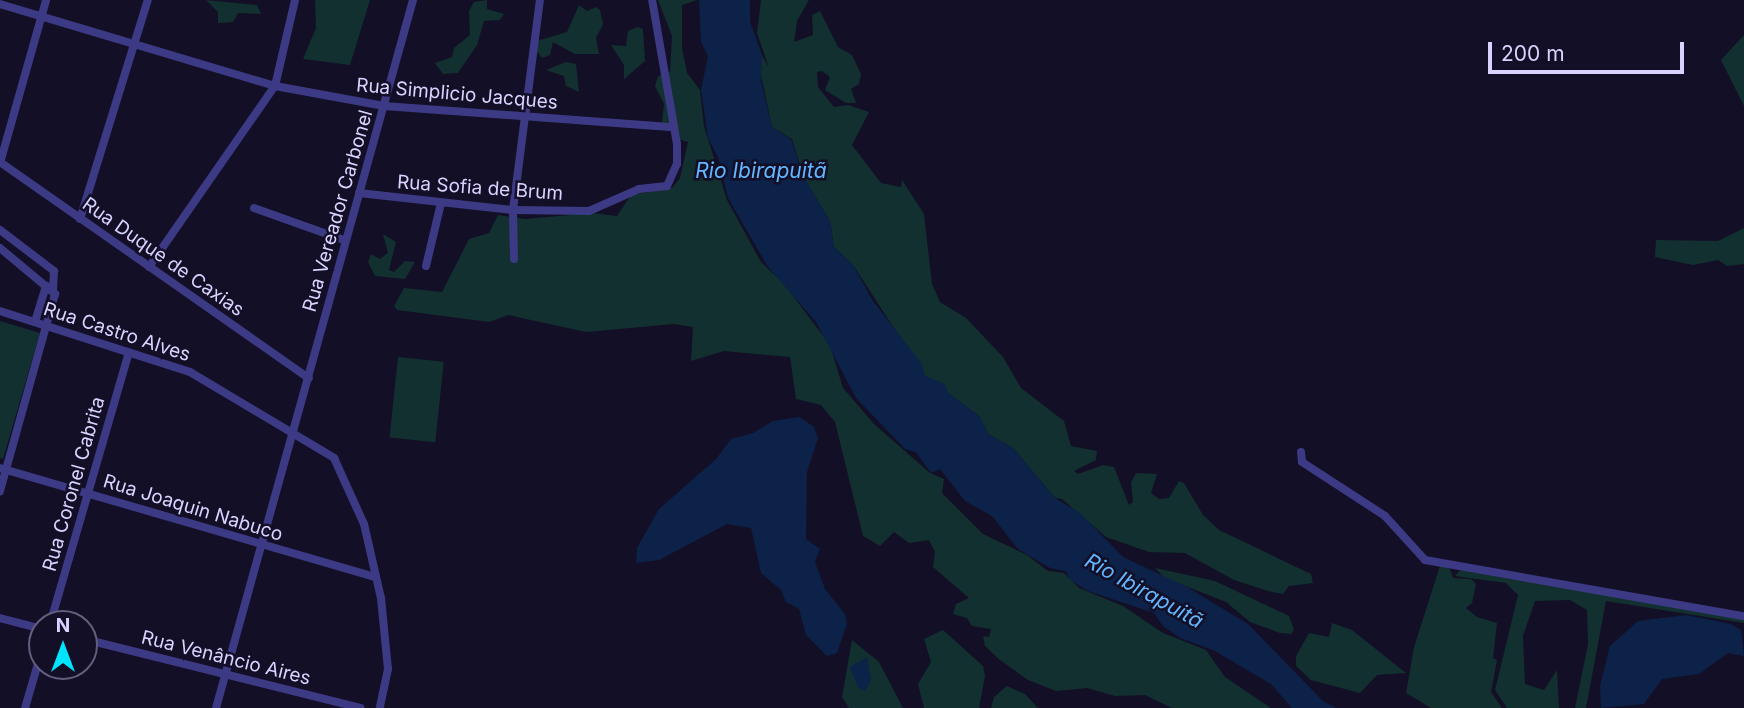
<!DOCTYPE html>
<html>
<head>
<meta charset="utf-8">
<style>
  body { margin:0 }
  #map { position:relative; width:1744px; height:708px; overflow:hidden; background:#130f26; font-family:Inter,sans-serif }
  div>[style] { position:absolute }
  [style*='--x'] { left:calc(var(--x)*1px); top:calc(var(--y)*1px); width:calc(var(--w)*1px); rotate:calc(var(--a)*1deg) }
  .green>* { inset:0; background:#12302f; transform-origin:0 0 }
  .water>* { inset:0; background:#0c2248 }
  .minor>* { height:8px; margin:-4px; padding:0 4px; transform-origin:4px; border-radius:4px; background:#3d3a85 }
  span { translate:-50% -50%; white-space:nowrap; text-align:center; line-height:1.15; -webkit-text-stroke:5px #130f26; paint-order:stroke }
  .street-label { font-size:19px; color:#d9d4ff }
  .water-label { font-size:21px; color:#62b6ff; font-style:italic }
  .north { position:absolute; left:28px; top:610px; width:70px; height:70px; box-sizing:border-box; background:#130f26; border:2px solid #625e7d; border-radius:50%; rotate:0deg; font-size:19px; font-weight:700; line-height:28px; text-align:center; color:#d9d4ff }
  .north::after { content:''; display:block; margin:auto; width:24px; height:32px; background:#00e5ff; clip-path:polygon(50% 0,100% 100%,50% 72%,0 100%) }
  .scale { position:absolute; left:1488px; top:42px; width:196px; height:32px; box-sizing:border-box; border:4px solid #d9d4ff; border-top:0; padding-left:9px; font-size:21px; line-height:24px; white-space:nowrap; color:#d9d4ff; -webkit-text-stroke:5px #130f26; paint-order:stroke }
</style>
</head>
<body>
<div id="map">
  <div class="green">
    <i style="clip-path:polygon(206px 0,257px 5px,261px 14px,238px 13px,233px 22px,218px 23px,218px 12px)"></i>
    <i style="clip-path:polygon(315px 0,370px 0,350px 65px,303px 59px,316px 28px)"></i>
    <i style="clip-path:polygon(487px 0,487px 9px,504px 14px,500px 20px,484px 21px,477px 45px,458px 73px,443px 74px,435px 63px,452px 57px,454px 48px,470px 35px,469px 11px,474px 2px)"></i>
    <i style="clip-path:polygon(658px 0,697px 0,682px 5px,682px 48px,687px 73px,700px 90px,704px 126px,727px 200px,761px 262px,784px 284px,830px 345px,843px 388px,874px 424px,930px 473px,944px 479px,942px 493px,983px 534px,1027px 555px,1048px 571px,1064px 573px,1079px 588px,1123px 606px,1163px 633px,1206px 650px,1225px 677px,1271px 708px,1172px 708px,1145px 695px,1115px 696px,1087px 688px,1056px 691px,1028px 680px,1000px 660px,985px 646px,983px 636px,989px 637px,991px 629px,972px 626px,967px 618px,953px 614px,956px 604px,969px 598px,933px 567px,935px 552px,929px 540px,909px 543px,894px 532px,880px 546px,863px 536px,835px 422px,821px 405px,796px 399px,790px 357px,724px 351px,691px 361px,693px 327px,674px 324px,586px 332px,508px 315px,489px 322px,397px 310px,394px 306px,404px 288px,442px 292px,469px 239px,489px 233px,498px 215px,525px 219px,592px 213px,617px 216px,631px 195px,672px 188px,680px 178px,688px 142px,672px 137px,673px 132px,662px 122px,664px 104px,655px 86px,658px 76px,670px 72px,672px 36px)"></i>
    <i style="clip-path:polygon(761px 0,809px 0,797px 21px,794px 42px,813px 35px,812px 15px,820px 11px,838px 47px,852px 55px,861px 74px,859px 84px,851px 89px,856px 103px,846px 103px,825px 90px,830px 77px,822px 71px,817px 72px,818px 87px,834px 107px,848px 105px,869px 112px,852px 145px,881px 183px,901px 187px,902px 180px,924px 214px,932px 284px,940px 302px,966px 318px,1003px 357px,1021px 388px,1064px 421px,1071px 446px,1097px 451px,1096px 460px,1074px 471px,1078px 474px,1103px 465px,1114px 467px,1129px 505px,1133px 502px,1131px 482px,1136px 473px,1157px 474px,1151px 493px,1159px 499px,1169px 498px,1179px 481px,1184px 483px,1203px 515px,1219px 530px,1311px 574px,1313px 583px,1289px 586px,1283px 594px,1268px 591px,1234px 580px,1185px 553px,1149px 552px,1106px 537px,1062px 499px,1055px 498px,1013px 448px,988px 434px,980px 417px,925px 376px,853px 265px,834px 247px,830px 221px,804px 178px,792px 139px,772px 127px,760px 70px,762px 55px,769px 68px,757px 33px)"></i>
    <i style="clip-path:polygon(579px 5px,587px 11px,596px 7px,600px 10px,603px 24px,596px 38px,599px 54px,575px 54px,553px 42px,550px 55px,542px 58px,536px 50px,537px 41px,567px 32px)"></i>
    <i style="clip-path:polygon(638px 27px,643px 29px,645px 61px,624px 79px,624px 65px,611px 45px,626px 46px,628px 31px)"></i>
    <i style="clip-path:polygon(1744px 35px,1744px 106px,1721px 60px)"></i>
    <i style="clip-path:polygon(566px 62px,576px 64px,579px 92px,566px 86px,564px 76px,546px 70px)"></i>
    <i style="clip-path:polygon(1744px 228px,1744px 264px,1727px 266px,1718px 260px,1693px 265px,1655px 257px,1656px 240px,1718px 241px)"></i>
    <i style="clip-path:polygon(383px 234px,396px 242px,389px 270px,394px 272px,405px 261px,415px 262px,405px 279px,375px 276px,368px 262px,371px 254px,380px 259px,388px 253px)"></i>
    <i style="clip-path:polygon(0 321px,40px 333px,3px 459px,0 458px)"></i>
    <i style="left:398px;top:357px;width:46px;height:81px;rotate:6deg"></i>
    <i style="clip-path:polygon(1440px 566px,1450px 569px,1453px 578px,1471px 579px,1476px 584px,1472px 603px,1466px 608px,1477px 617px,1497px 623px,1493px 658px,1497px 660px,1491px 692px,1502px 708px,1431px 708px,1406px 693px,1414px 647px)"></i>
    <i style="clip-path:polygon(1155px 568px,1215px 581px,1289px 616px,1294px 630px,1291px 634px,1280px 633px,1250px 622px,1226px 602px,1165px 578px)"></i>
    <i style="clip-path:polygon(1460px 570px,1744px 619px,1744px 623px,1606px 601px,1586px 708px,1575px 708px,1588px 644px,1587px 610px,1570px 600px,1535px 601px,1523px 636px,1525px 684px,1544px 690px,1557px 670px,1559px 708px,1507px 708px,1495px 690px,1518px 595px,1506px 583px,1455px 576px)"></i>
    <i style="clip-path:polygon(1332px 623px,1352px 630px,1406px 673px,1377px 675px,1360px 693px,1311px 680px,1296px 666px,1296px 656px,1309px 633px,1329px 637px)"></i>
    <i style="clip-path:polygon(943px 630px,983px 666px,985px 676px,979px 708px,924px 708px,918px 684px,931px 662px,924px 639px)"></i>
    <i style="clip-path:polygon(852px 640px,879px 662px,903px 708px,849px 708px,842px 697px)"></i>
    <i style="clip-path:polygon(1007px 686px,1025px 694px,1038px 708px,991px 708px,994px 697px)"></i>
  </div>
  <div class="water">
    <i style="clip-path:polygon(699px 0,750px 0,750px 22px,762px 55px,761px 81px,772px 127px,791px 139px,804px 178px,830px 221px,834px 247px,853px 265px,873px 301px,922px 364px,925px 376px,945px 384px,948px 393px,980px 417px,988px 434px,1013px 448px,1055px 498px,1080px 513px,1123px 557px,1187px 587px,1248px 624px,1323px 701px,1336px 708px,1292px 708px,1271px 684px,1213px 650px,1180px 638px,1163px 626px,1154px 613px,1088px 591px,1070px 580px,1066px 571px,1050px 568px,1018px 549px,992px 516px,965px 501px,940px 469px,931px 473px,916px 452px,905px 449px,856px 398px,816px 322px,768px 267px,728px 198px,718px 157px,708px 138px,701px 90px,708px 56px,701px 42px)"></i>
    <i style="clip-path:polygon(799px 417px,813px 426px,818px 438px,807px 472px,806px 539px,820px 549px,815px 562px,825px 589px,845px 614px,847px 624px,837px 653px,827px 656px,806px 635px,799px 609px,786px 602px,781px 590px,761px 573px,751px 528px,727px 524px,659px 560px,636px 563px,637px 548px,659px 509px,716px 459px,731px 439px,753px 433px,773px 421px)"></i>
    <i style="clip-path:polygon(1686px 615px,1731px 624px,1741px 630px,1744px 656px,1728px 653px,1699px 674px,1662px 679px,1644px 704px,1601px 708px,1600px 686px,1610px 646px,1638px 621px)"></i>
    <i style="clip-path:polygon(867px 657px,871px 680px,865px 691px,858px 687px,850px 667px)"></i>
  </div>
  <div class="minor">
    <i style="--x:0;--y:4;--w:287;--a:16.6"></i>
    <i style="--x:275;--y:86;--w:111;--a:10.4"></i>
    <i style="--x:384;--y:106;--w:290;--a:4.2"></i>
    <i style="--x:0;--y:162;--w:377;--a:35"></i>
    <i style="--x:0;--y:163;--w:169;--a:-74.2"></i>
    <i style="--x:359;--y:193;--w:155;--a:6.3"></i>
    <i style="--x:513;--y:210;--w:76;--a:0.8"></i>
    <i style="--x:589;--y:211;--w:55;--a:-23.7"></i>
    <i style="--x:639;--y:189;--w:28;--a:-6"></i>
    <i style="--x:667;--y:186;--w:24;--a:-66"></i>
    <i style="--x:677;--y:164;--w:20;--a:-90"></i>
    <i style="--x:677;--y:144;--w:146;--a:-99.8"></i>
    <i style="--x:254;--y:208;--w:96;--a:19.6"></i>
    <i style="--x:80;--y:219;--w:229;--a:-72.8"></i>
    <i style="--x:0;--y:230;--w:68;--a:37.2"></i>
    <i style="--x:54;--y:271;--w:19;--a:93"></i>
    <i style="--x:0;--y:248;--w:72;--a:39.9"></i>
    <i style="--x:55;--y:294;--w:205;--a:105.6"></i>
    <i style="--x:514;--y:259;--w:49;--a:-91.2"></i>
    <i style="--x:513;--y:210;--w:212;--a:-82.7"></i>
    <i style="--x:426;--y:266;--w:65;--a:-76.6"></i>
    <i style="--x:149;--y:267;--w:221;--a:-55.2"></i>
    <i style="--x:275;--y:86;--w:88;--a:-76.9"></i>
    <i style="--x:0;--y:311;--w:200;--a:17.8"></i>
    <i style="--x:190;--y:372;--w:168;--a:30.8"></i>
    <i style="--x:334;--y:458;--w:72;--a:65.6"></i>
    <i style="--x:364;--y:524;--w:76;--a:77.1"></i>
    <i style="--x:381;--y:598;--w:71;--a:84.4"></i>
    <i style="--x:388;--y:669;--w:40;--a:102"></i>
    <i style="--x:35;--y:322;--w:38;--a:-73"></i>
    <i style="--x:1301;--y:452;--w:10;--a:84"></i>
    <i style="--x:1302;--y:462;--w:99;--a:33"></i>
    <i style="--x:1385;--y:516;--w:59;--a:47.7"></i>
    <i style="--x:1425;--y:560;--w:324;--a:10"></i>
    <i style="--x:0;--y:468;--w:391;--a:16.2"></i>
    <i style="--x:0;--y:618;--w:43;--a:14.7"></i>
    <i style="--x:50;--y:624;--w:283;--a:-73.8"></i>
    <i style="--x:84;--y:639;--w:285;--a:14"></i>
    <i style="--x:25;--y:708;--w:60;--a:-73.7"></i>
    <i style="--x:216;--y:708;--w:735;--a:-74.45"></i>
  </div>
  <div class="street-label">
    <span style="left:457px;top:94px;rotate:5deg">Rua Simplicio Jacques</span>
    <span style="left:480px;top:188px;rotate:4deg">Rua Sofia de Brum</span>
    <span style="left:338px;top:211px;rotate:-74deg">Rua Vereador Carbonel</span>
    <span style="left:163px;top:257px;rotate:35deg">Rua Duque de Caxias</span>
    <span style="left:117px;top:332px;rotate:18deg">Rua Castro Alves</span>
    <span style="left:74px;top:484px;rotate:-74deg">Rua Coronel Cabrita</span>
    <span style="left:193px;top:508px;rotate:17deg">Rua Joaquin Nabuco</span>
    <span style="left:226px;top:658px;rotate:14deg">Rua Venâncio Aires</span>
  </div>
  <div class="water-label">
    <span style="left:761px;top:171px">Rio Ibirapuitã</span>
    <span style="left:1144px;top:591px;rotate:29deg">Rio Ibirapuitã</span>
  </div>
  <div class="north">N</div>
  <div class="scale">200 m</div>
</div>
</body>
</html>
